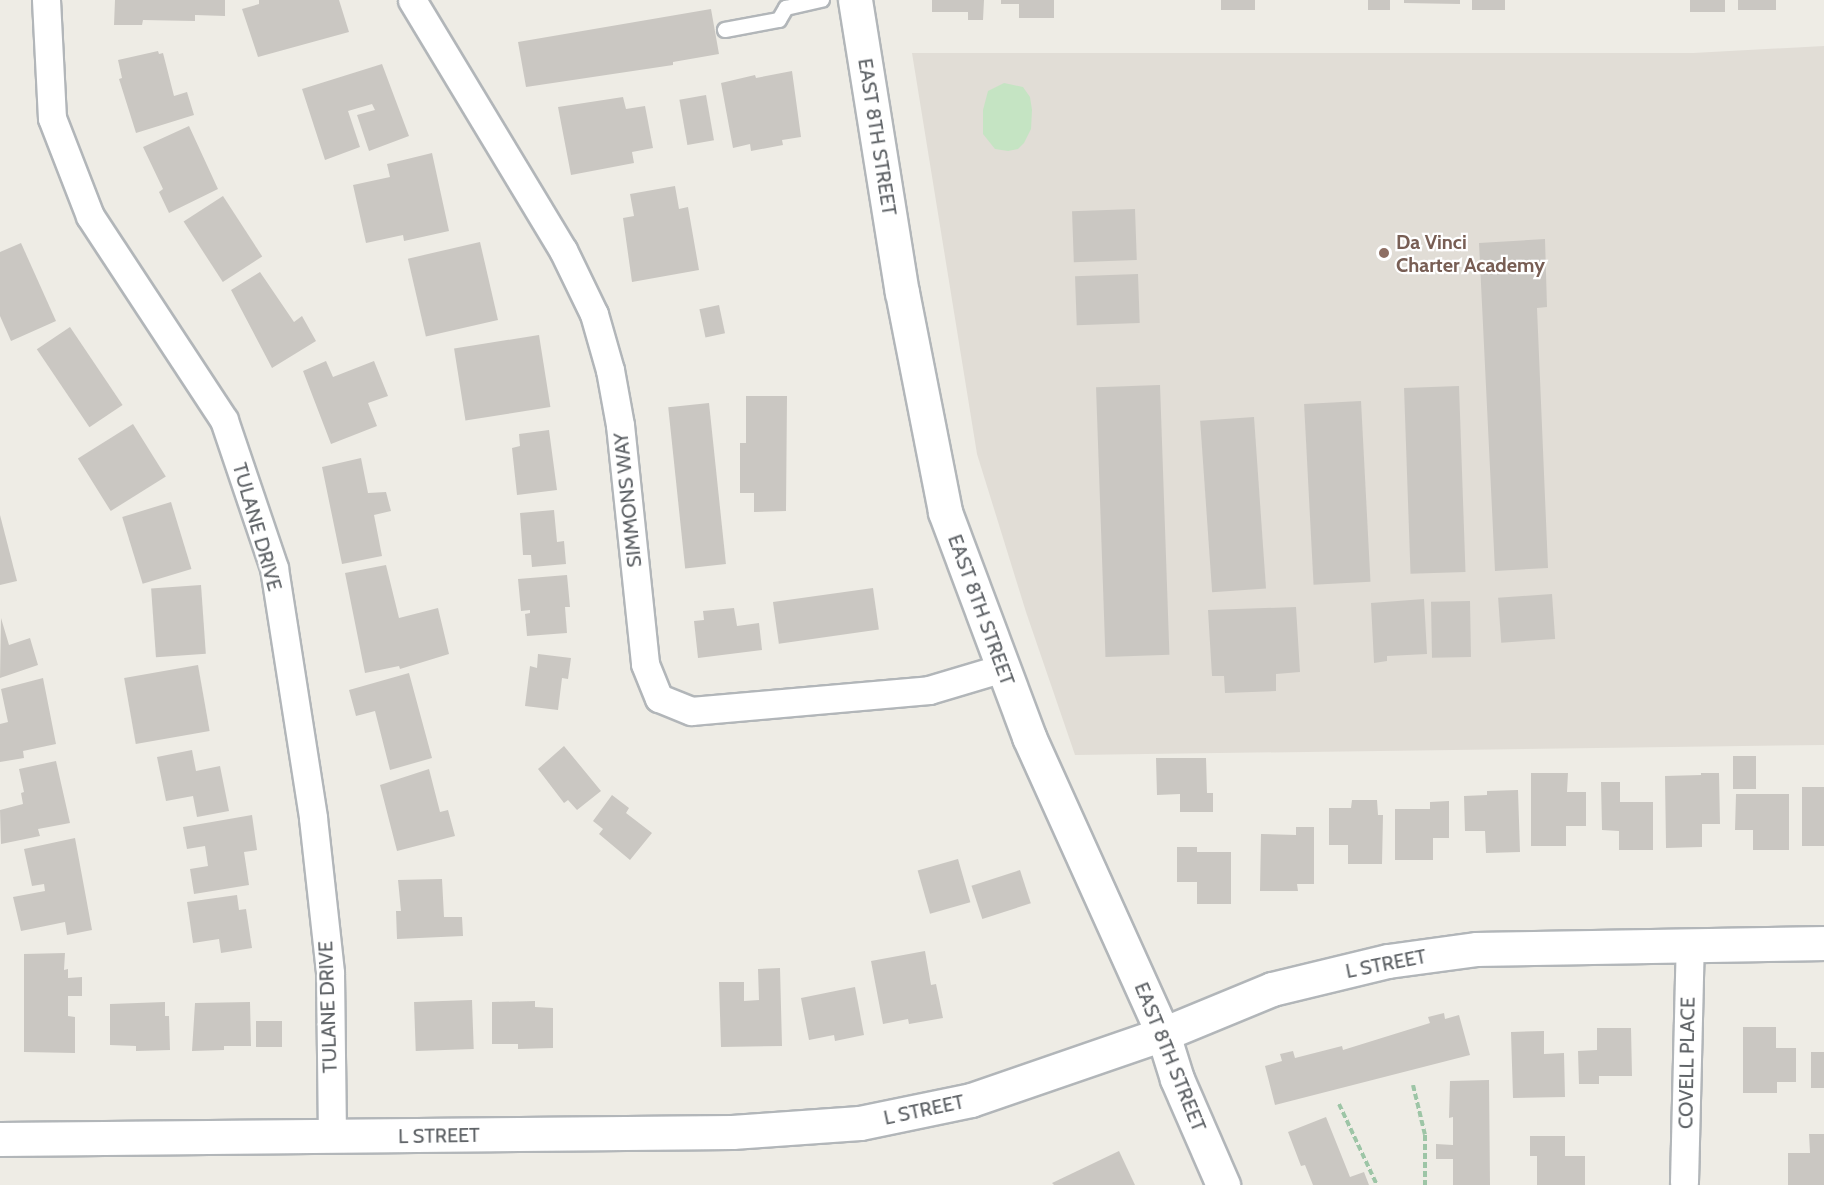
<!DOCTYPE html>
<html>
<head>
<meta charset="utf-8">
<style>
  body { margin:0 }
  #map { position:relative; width:1824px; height:1185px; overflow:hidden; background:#eeece5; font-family:Cabin,sans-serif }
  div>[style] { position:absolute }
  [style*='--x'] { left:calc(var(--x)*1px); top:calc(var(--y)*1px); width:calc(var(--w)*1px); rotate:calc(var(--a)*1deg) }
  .education>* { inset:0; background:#e1ddd6 }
  .green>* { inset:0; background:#c5e4c3 }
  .building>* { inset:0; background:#cac7c2; transform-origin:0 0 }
  .path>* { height:4px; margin-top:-2px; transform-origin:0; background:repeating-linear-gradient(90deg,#9dc5a6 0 6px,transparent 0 9px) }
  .roads { filter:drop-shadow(2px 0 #b2b6b9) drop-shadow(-2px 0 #b2b6b9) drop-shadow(0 2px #b2b6b9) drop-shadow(0 -2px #b2b6b9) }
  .lane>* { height:14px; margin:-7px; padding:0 7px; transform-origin:7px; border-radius:7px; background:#fff }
  .street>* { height:27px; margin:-13.5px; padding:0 13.5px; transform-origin:13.5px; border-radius:13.5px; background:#fff }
  .secondary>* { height:33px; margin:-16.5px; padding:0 16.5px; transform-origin:16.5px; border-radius:16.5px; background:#fff }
  .dots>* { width:16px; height:16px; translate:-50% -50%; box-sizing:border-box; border:3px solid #fff; border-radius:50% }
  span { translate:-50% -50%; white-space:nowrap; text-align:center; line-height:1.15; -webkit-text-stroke:4.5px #fff; paint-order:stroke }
  .street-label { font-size:20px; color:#5d6165 }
  .education-label { font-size:20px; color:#785e54; font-weight:700 }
  .left { translate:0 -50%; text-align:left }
</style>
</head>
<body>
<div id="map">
  <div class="education">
    <i style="clip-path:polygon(1824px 46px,1824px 745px,1075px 755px,1026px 612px,977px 454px,912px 53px,1693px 53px)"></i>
  </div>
  <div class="green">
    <i style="clip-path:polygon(1004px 83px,1023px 87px,1030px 97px,1032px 110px,1031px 129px,1024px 143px,1018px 149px,1008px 151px,995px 149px,983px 134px,983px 110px,988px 91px)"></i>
  </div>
  <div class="building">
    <i style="clip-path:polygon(115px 0,225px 0,225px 16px,195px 15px,195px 21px,143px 20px,142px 25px,114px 25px)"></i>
    <i style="clip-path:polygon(259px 0,339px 0,349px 32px,258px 57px,242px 9px,259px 4px)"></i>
    <i style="clip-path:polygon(932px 0,984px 0,983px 20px,968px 20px,968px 12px,932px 12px)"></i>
    <i style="clip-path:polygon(1001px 0,1054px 0,1054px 18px,1019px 18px,1019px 4px,1001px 4px)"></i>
    <i style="left:1221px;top:0;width:34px;height:10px"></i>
    <i style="left:1368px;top:0;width:22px;height:10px"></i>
    <i style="clip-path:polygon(1404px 0,1460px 0,1460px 4px,1404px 3px)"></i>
    <i style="left:1472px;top:0;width:33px;height:10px"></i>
    <i style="left:1690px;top:0;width:35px;height:12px"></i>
    <i style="left:1738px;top:0;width:38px;height:10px"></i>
    <i style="clip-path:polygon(711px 9px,719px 54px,673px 62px,673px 65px,526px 87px,518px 42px)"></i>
    <i style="clip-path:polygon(158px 51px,159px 54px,163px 53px,174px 96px,187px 92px,194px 115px,136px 133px,119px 79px,122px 78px,118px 60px)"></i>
    <i style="clip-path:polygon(382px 64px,409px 136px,369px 151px,357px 115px,375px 110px,372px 104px,348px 111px,360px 147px,325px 160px,302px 89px)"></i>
    <i style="clip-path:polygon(792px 71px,801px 137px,782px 140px,783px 145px,751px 151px,750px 144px,733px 148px,721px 83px,755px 75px,756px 78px)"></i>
    <i style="left:706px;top:95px;width:46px;height:27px;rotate:80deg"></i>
    <i style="clip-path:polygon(623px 97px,626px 109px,645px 106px,653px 148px,632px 152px,634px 163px,571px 175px,558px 107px)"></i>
    <i style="clip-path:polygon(189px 126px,218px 189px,169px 213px,159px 192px,163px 189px,143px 147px)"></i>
    <i style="clip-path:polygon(432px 153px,449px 231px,404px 241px,403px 235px,366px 243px,353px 185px,390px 177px,387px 164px)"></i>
    <i style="clip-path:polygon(675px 186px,679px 209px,688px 207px,699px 270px,632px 282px,623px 218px,634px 216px,630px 194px)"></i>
    <i style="left:223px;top:196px;width:72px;height:47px;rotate:57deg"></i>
    <i style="left:1135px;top:209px;width:51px;height:63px;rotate:88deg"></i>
    <i style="clip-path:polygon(1545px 239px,1547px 307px,1537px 308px,1548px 568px,1495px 571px,1479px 243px)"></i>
    <i style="left:480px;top:242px;width:80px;height:74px;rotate:77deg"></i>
    <i style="clip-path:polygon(21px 243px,56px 321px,11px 341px,0 316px,0 252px)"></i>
    <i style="clip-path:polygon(260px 272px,294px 322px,302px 316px,316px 341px,272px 368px,231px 290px)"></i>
    <i style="left:1138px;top:274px;width:49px;height:63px;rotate:88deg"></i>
    <i style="left:719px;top:305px;width:29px;height:20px;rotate:78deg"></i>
    <i style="left:70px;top:327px;width:94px;height:40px;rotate:56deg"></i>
    <i style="left:539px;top:335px;width:73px;height:86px;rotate:81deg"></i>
    <i style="clip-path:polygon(326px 361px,333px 377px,374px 361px,388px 396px,368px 403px,377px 426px,331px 444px,303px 371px)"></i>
    <i style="left:1160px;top:385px;width:270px;height:64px;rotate:88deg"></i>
    <i style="left:1459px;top:386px;width:186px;height:55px;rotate:88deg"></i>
    <i style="clip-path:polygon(746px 396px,787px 396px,786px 511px,754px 512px,754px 493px,740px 493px,740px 443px,746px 443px)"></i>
    <i style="left:1361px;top:401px;width:181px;height:57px;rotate:87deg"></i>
    <i style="left:709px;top:403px;width:162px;height:41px;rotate:84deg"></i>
    <i style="left:1254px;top:417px;width:172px;height:54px;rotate:86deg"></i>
    <i style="left:133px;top:424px;width:62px;height:65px;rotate:58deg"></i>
    <i style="clip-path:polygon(549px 430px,557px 490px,517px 495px,512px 448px,520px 446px,519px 434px)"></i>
    <i style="clip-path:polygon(361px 458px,368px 493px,386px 492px,391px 511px,374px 515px,382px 556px,342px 564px,322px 467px)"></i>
    <i style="left:171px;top:502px;width:70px;height:51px;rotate:73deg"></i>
    <i style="clip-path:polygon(554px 510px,557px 542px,564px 541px,566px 564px,532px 567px,531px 555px,523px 555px,520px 513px)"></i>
    <i style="clip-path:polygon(0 515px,17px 581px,0 585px)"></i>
    <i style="clip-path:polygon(386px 565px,399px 618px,438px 608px,449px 654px,400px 669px,399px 666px,365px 673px,345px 573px)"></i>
    <i style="clip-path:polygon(567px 575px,570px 607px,565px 607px,567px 633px,527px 636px,525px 614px,530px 613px,530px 610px,521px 611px,518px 579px)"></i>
    <i style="left:201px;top:585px;width:69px;height:50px;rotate:86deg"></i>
    <i style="left:873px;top:588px;width:42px;height:101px;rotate:82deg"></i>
    <i style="left:1552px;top:594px;width:45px;height:54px;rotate:86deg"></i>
    <i style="clip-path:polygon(1424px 599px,1427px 654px,1387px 656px,1387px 661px,1374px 663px,1371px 603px)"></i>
    <i style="left:1470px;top:601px;width:56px;height:39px;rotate:89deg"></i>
    <i style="clip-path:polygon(1296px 607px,1300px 672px,1276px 674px,1276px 691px,1225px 693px,1224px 676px,1212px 676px,1208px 610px)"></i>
    <i style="clip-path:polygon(734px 608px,737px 626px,759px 623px,762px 650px,698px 658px,694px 621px,704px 620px,703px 611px)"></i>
    <i style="clip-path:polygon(1px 618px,9px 645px,30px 638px,38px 665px,0 678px)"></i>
    <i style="clip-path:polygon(538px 654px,571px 658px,568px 679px,562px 678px,558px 710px,525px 706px,530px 666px,537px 668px)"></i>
    <i style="left:198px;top:665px;width:67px;height:75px;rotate:80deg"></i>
    <i style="clip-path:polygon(409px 673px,432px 758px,390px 770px,375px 711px,356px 716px,349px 690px)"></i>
    <i style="clip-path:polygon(43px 678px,56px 744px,23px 751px,24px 758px,0 762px,0 724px,8px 722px,1px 689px)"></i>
    <i style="clip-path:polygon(564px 746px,601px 791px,577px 810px,568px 800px,564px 803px,538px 769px)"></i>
    <i style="clip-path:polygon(192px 750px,196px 771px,220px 766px,229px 811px,197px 817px,193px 796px,166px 801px,157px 757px)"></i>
    <i style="left:1733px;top:756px;width:23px;height:33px"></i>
    <i style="clip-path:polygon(1156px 758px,1206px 758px,1207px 793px,1213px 793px,1213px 812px,1180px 812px,1180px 794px,1157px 795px)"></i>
    <i style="clip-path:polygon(56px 761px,70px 823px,38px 829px,40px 836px,1px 844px,0 810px,23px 804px,21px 793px,24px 792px,19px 769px)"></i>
    <i style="clip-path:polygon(429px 769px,440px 812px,448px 810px,455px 836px,397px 851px,380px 785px)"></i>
    <i style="clip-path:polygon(1531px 773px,1568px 773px,1567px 792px,1586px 792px,1586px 826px,1566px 826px,1566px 846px,1531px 846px)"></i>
    <i style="clip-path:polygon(1701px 773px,1719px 773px,1720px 824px,1702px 824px,1702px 847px,1666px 848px,1665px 776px,1701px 775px)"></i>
    <i style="clip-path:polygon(1601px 782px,1620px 782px,1620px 802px,1653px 802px,1653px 850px,1619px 850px,1619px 831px,1602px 830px)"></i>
    <i style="left:1802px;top:787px;width:22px;height:59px"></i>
    <i style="clip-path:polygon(1518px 790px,1520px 852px,1486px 853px,1485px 831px,1465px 831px,1464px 796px,1487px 795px,1487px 791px)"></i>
    <i style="clip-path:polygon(1736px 794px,1789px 794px,1789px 850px,1753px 850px,1753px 830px,1735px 830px)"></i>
    <i style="clip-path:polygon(612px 795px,629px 808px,626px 813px,652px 833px,630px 860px,599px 834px,603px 829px,593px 821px)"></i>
    <i style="clip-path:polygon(1352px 800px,1377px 800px,1378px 815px,1383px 815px,1382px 864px,1348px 864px,1348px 845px,1329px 845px,1329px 808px,1351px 808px)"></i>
    <i style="clip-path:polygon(1449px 801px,1449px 838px,1433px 838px,1433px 860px,1395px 860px,1395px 809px,1430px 809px,1430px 802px)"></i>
    <i style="clip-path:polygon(252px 815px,257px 850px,244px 852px,249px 885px,194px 894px,190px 869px,208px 866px,205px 846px,187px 849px,183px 827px)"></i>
    <i style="clip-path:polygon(1296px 827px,1314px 827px,1314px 884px,1297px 884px,1298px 891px,1260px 891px,1261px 834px,1296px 835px)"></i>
    <i style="clip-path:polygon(75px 838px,92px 930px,67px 935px,65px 922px,21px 931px,13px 897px,45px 891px,44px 884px,32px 886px,24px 849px)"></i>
    <i style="clip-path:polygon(1177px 847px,1197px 847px,1197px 852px,1231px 852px,1231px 904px,1197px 904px,1197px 882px,1177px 882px)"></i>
    <i style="left:958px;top:859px;width:45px;height:42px;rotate:74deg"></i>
    <i style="left:1020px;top:870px;width:35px;height:51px;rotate:72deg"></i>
    <i style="clip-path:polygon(442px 879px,444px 917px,462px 917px,463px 936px,397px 939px,396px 911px,401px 911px,398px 880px)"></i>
    <i style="clip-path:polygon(237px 895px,239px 910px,246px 909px,252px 948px,221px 953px,219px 939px,193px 943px,187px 902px)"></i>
    <i style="clip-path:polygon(925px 951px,931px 985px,936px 984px,943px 1018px,909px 1024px,908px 1019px,883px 1024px,871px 961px)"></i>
    <i style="clip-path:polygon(65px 953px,64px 970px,68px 969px,68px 978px,82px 977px,82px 996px,68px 996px,68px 1016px,75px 1017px,75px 1053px,24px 1052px,24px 954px)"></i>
    <i style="clip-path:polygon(780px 968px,782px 1046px,721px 1047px,719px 982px,744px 982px,744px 1001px,759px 1000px,758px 969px)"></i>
    <i style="clip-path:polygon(855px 987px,864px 1035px,835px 1041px,834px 1035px,809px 1040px,801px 998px)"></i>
    <i style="left:472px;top:1000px;width:49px;height:58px;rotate:88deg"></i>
    <i style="clip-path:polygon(535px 1001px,535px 1007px,553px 1008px,553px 1048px,518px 1049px,518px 1044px,492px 1044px,492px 1002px)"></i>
    <i style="clip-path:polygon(165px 1002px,165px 1016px,169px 1016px,170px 1050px,136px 1051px,136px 1046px,110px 1045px,110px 1004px)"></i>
    <i style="clip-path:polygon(250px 1002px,251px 1046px,224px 1046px,224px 1050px,192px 1051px,195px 1003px)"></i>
    <i style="clip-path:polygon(1444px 1013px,1445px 1019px,1459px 1015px,1470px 1055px,1275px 1105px,1265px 1066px,1282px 1061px,1280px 1054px,1293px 1051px,1295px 1058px,1342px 1046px,1343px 1050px,1430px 1023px,1428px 1017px)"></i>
    <i style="left:256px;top:1021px;width:26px;height:26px"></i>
    <i style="clip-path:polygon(1743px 1027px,1776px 1027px,1776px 1048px,1796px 1048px,1796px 1082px,1777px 1082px,1777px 1093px,1743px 1093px)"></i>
    <i style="clip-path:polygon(1597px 1028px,1631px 1028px,1632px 1076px,1599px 1076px,1599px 1084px,1579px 1084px,1578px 1051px,1597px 1050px)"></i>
    <i style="clip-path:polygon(1544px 1031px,1544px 1054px,1564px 1053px,1565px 1097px,1513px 1098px,1511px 1032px)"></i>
    <i style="left:1811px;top:1052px;width:13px;height:36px"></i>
    <i style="clip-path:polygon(1489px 1080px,1490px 1185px,1453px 1185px,1453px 1159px,1436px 1159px,1436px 1144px,1453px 1145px,1453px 1117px,1449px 1118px,1450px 1081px)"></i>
    <i style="clip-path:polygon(1326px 1117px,1350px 1177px,1364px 1172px,1369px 1185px,1313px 1185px,1305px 1165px,1301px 1166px,1288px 1132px)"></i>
    <i style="clip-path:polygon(1809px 1134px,1824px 1134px,1824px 1185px,1788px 1185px,1788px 1153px,1810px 1153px)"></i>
    <i style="clip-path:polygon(1530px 1136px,1565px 1136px,1565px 1156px,1585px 1156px,1585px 1185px,1537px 1185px,1537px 1156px,1530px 1156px)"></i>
    <i style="clip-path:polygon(1119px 1151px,1135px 1185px,1054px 1185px,1052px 1183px)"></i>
  </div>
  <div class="path">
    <i style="--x:1413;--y:1085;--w:51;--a:76.5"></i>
    <i style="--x:1425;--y:1135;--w:50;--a:90"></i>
    <i style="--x:1339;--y:1104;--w:89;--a:64.9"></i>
  </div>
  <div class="roads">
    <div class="lane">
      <i style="--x:725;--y:30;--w:55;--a:-10.5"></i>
      <i style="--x:779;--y:20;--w:14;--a:-60"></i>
      <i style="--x:786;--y:8;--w:37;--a:-13"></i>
    </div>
    <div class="street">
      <i style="--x:46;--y:0;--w:118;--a:87.1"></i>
      <i style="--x:52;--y:118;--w:105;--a:68.8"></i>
      <i style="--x:90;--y:216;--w:244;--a:56.7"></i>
      <i style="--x:224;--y:420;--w:156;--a:71.3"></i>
      <i style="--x:274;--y:568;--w:253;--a:81.1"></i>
      <i style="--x:313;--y:818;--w:156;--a:83.7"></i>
      <i style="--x:330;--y:973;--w:164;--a:89.3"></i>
      <i style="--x:412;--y:0;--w:292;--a:58.9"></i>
      <i style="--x:563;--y:250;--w:71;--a:64.2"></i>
      <i style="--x:594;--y:314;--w:58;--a:74.1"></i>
      <i style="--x:610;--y:370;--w:56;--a:79.7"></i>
      <i style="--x:620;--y:425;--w:240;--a:84"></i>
      <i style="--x:645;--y:664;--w:37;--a:68"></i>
      <i style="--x:659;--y:698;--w:35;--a:22"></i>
      <i style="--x:691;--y:711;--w:239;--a:-5"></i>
      <i style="--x:929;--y:690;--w:77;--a:-16.6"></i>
      <i style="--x:1684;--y:1182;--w:238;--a:-88.6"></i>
    </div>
    <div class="secondary">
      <i style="--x:855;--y:0;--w:296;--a:80.9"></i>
      <i style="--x:902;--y:292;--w:224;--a:78.9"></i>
      <i style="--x:945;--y:512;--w:240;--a:69.5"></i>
      <i style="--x:1029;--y:737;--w:326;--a:65.7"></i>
      <i style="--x:1163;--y:1034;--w:47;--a:72.7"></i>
      <i style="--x:1177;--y:1079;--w:116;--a:66.5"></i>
      <i style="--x:0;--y:1139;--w:732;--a:-0.55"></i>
      <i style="--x:732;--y:1132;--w:128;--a:-4"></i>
      <i style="--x:860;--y:1123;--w:113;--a:-11.7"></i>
      <i style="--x:971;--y:1100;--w:203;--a:-19"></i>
      <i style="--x:1163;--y:1034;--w:118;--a:-22.4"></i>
      <i style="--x:1272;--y:989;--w:119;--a:-13.6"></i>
      <i style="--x:1388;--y:961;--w:90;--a:-7.7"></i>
      <i style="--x:1477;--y:949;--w:347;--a:-1"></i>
    </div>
  </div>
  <div class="dots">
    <i style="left:1384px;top:253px;background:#8d6e63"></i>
  </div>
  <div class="street-label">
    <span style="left:877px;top:137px;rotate:81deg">EAST 8TH STREET</span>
    <span style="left:628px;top:500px;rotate:-96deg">SIMMONS WAY</span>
    <span style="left:257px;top:527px;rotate:74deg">TULANE DRIVE</span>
    <span style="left:981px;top:610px;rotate:70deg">EAST 8TH STREET</span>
    <span style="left:1386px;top:964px;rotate:-11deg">L STREET</span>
    <span style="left:328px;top:1007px;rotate:-92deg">TULANE DRIVE</span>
    <span style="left:1170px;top:1057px;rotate:68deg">EAST 8TH STREET</span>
    <span style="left:1687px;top:1063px;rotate:-89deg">COVELL PLACE</span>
    <span style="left:924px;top:1110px;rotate:-12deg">L STREET</span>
    <span style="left:439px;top:1136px;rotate:-1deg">L STREET</span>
  </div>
  <div class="education-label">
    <span class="left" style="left:1396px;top:254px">Da Vinci<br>Charter Academy</span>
  </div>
</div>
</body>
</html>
